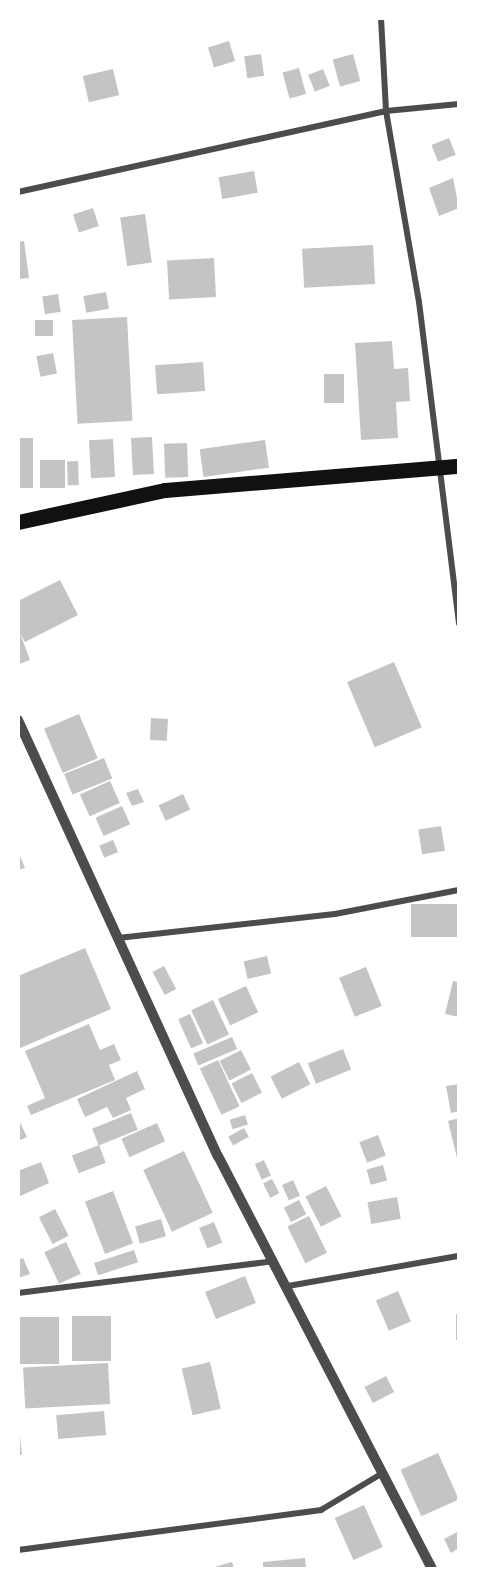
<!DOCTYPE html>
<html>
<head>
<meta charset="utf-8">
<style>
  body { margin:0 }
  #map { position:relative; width:477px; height:1587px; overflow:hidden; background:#fff; font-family:"PT Serif",serif }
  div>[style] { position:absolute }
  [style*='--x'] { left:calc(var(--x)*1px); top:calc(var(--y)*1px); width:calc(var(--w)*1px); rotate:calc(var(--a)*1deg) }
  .building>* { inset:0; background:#c4c4c4; transform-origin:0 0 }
  .minor>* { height:6px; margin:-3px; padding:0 3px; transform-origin:3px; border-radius:3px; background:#4c4c4c }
  .tertiary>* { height:10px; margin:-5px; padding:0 5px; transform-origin:5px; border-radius:5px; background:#4c4c4c }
  .primary>* { height:15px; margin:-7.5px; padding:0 7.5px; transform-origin:7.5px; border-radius:7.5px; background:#111 }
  span { translate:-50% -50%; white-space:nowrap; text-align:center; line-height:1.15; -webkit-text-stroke:4.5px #fff; paint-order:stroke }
  .frame { position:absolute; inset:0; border:20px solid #fff; pointer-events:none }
</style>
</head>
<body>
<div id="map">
  <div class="building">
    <i style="left:229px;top:41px;width:21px;height:22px;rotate:73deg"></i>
    <i style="left:261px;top:54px;width:22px;height:17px;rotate:82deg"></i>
    <i style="left:353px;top:54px;width:28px;height:21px;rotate:75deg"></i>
    <i style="left:299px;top:68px;width:27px;height:17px;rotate:75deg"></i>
    <i style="left:113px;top:69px;width:27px;height:31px;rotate:77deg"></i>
    <i style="left:323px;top:69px;width:18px;height:16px;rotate:68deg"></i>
    <i style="left:449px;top:138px;width:18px;height:19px;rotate:68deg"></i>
    <i style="left:254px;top:171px;width:22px;height:36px;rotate:80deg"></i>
    <i style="clip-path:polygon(453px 178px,459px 208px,439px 216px,429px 188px)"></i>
    <i style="left:93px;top:208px;width:19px;height:21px;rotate:72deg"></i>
    <i style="left:145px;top:214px;width:49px;height:25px;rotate:82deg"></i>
    <i style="clip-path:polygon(24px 241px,29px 278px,18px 279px,18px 242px)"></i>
    <i style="left:373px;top:245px;width:39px;height:71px;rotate:87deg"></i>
    <i style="left:214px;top:258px;width:39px;height:47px;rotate:87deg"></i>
    <i style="left:106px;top:292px;width:17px;height:23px;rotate:80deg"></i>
    <i style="left:58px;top:294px;width:18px;height:16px;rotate:81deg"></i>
    <i style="left:127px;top:317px;width:104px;height:55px;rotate:87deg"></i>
    <i style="left:35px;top:320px;width:18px;height:16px"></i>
    <i style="clip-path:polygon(392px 341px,394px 369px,408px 368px,410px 401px,396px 402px,398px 438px,361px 440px,355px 343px)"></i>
    <i style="left:53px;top:353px;width:21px;height:17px;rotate:79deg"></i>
    <i style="left:203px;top:362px;width:29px;height:48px;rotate:86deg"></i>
    <i style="left:324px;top:374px;width:20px;height:29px"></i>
    <i style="left:152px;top:437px;width:37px;height:21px;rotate:87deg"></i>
    <i style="left:18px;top:438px;width:15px;height:50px"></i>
    <i style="left:113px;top:439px;width:38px;height:24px;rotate:87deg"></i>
    <i style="left:265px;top:440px;width:28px;height:66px;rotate:82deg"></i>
    <i style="left:187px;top:443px;width:34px;height:23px;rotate:88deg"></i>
    <i style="left:40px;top:460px;width:25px;height:28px"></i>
    <i style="left:78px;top:461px;width:24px;height:11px;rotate:88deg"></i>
    <i style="clip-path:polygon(60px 580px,78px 615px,25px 642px,20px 633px,30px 660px,19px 664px,18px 601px)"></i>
    <i style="left:394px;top:662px;width:71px;height:51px;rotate:67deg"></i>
    <i style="left:79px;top:714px;width:48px;height:38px;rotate:67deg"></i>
    <i style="left:151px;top:718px;width:17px;height:22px;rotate:3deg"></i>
    <i style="left:104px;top:758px;width:22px;height:43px;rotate:68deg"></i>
    <i style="left:110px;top:781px;width:24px;height:33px;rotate:66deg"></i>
    <i style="clip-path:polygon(138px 789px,144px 802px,132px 806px,126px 793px)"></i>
    <i style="left:183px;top:794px;width:17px;height:27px;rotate:65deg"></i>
    <i style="left:122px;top:806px;width:20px;height:29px;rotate:66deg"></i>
    <i style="left:441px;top:826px;width:25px;height:23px;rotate:81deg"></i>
    <i style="left:113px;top:840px;width:13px;height:15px;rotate:67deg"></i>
    <i style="clip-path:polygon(18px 851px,25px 868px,18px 870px)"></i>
    <i style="left:459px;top:904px;width:33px;height:48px;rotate:90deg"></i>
    <i style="clip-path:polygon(85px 948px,111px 1009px,18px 1049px,18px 976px)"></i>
    <i style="left:267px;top:956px;width:18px;height:24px;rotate:77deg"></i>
    <i style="left:164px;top:966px;width:26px;height:13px;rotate:62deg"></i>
    <i style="left:366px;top:967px;width:42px;height:29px;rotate:68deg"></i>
    <i style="clip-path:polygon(453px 981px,459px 982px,459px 1017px,445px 1014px)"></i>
    <i style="left:246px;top:986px;width:29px;height:31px;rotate:65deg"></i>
    <i style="left:213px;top:1000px;width:38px;height:24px;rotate:65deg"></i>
    <i style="left:190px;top:1014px;width:32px;height:13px;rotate:66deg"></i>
    <i style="clip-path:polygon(89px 1024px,100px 1050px,114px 1044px,121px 1060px,109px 1065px,115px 1080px,31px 1115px,27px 1106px,45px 1098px,25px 1051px)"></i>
    <i style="left:232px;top:1037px;width:13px;height:42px;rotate:67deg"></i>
    <i style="left:343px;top:1049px;width:22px;height:38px;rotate:68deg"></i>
    <i style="left:241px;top:1050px;width:22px;height:24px;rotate:63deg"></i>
    <i style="left:218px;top:1060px;width:51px;height:20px;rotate:65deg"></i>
    <i style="left:299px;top:1062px;width:25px;height:32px;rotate:63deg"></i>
    <i style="clip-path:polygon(137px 1071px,145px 1089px,126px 1098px,131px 1110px,113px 1118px,107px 1107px,85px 1117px,77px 1099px)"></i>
    <i style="left:252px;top:1073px;width:22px;height:23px;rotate:63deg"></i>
    <i style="clip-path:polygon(459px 1084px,459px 1111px,451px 1113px,446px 1086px)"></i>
    <i style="left:131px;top:1113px;width:18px;height:42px;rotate:68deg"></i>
    <i style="left:245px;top:1115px;width:10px;height:16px;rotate:73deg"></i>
    <i style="clip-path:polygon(18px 1118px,27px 1137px,18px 1141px)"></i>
    <i style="clip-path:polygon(459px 1118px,459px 1158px,457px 1158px,448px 1121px)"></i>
    <i style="left:157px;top:1123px;width:20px;height:39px;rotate:66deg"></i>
    <i style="left:244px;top:1128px;width:10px;height:18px;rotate:61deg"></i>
    <i style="left:378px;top:1135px;width:22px;height:20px;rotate:69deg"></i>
    <i style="left:99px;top:1145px;width:19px;height:29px;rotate:69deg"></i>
    <i style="left:184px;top:1151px;width:68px;height:45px;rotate:65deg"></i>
    <i style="left:264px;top:1160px;width:17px;height:10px;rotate:66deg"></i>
    <i style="clip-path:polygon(41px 1162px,49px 1183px,18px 1197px,18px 1171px)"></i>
    <i style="left:383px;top:1165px;width:16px;height:17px;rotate:75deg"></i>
    <i style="left:272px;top:1179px;width:16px;height:10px;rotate:63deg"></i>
    <i style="left:293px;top:1180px;width:17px;height:12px;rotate:66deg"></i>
    <i style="left:326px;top:1186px;width:34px;height:23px;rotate:63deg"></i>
    <i style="left:113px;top:1191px;width:56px;height:30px;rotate:69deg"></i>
    <i style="left:397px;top:1197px;width:22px;height:30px;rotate:80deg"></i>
    <i style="left:299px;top:1200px;width:16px;height:17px;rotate:63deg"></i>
    <i style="left:55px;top:1209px;width:30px;height:18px;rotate:63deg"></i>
    <i style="left:309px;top:1216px;width:41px;height:24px;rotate:64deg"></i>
    <i style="left:161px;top:1219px;width:18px;height:27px;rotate:74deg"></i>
    <i style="left:214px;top:1222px;width:22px;height:16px;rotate:68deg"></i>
    <i style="left:66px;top:1242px;width:35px;height:24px;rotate:65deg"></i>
    <i style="left:134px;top:1250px;width:13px;height:42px;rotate:72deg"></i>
    <i style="clip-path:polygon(23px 1258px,30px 1274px,18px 1278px,18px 1260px)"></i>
    <i style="left:245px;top:1276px;width:29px;height:43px;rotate:68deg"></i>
    <i style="left:398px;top:1291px;width:33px;height:24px;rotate:67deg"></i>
    <i style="left:459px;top:1314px;width:26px;height:3px;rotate:90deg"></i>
    <i style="left:72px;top:1316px;width:39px;height:45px"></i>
    <i style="left:18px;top:1317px;width:41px;height:47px"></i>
    <i style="left:210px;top:1362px;width:48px;height:29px;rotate:77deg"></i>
    <i style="left:108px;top:1363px;width:41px;height:85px;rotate:87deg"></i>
    <i style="left:386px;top:1376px;width:18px;height:24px;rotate:63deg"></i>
    <i style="left:104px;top:1411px;width:24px;height:48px;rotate:85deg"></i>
    <i style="clip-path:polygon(18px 1436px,20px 1436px,22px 1455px,18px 1455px)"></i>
    <i style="left:438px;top:1453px;width:51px;height:41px;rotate:66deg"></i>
    <i style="left:364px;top:1505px;width:46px;height:32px;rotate:66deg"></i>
    <i style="clip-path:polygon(459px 1531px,459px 1548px,451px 1553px,444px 1539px)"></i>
    <i style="clip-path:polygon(305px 1558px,306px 1569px,263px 1569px,263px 1562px)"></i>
    <i style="clip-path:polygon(232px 1562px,234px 1569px,214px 1569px,214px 1567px)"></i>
  </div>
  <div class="minor">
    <i style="--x:381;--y:18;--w:93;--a:86.9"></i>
    <i style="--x:386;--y:111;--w:194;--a:80.2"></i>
    <i style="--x:419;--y:302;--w:324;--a:82.9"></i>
    <i style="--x:18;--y:192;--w:377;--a:-12.4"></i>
    <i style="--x:386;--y:111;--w:73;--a:-5.5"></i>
    <i style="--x:118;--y:938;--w:218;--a:-6.3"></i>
    <i style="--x:335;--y:914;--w:126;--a:-11"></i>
    <i style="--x:288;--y:1286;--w:174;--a:-10"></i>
    <i style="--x:18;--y:1293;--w:258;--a:-7.1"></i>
    <i style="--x:18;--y:1550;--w:306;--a:-7.5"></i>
    <i style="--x:321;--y:1510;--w:70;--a:-31"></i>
  </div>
  <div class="tertiary">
    <i style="--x:18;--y:720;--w:480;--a:65.4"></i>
    <i style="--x:218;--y:1156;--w:465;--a:62.6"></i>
  </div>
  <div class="primary">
    <i style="--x:18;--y:522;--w:150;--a:-12.3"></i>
    <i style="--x:165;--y:490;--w:295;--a:-4.7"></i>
  </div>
  <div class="frame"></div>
</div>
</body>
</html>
